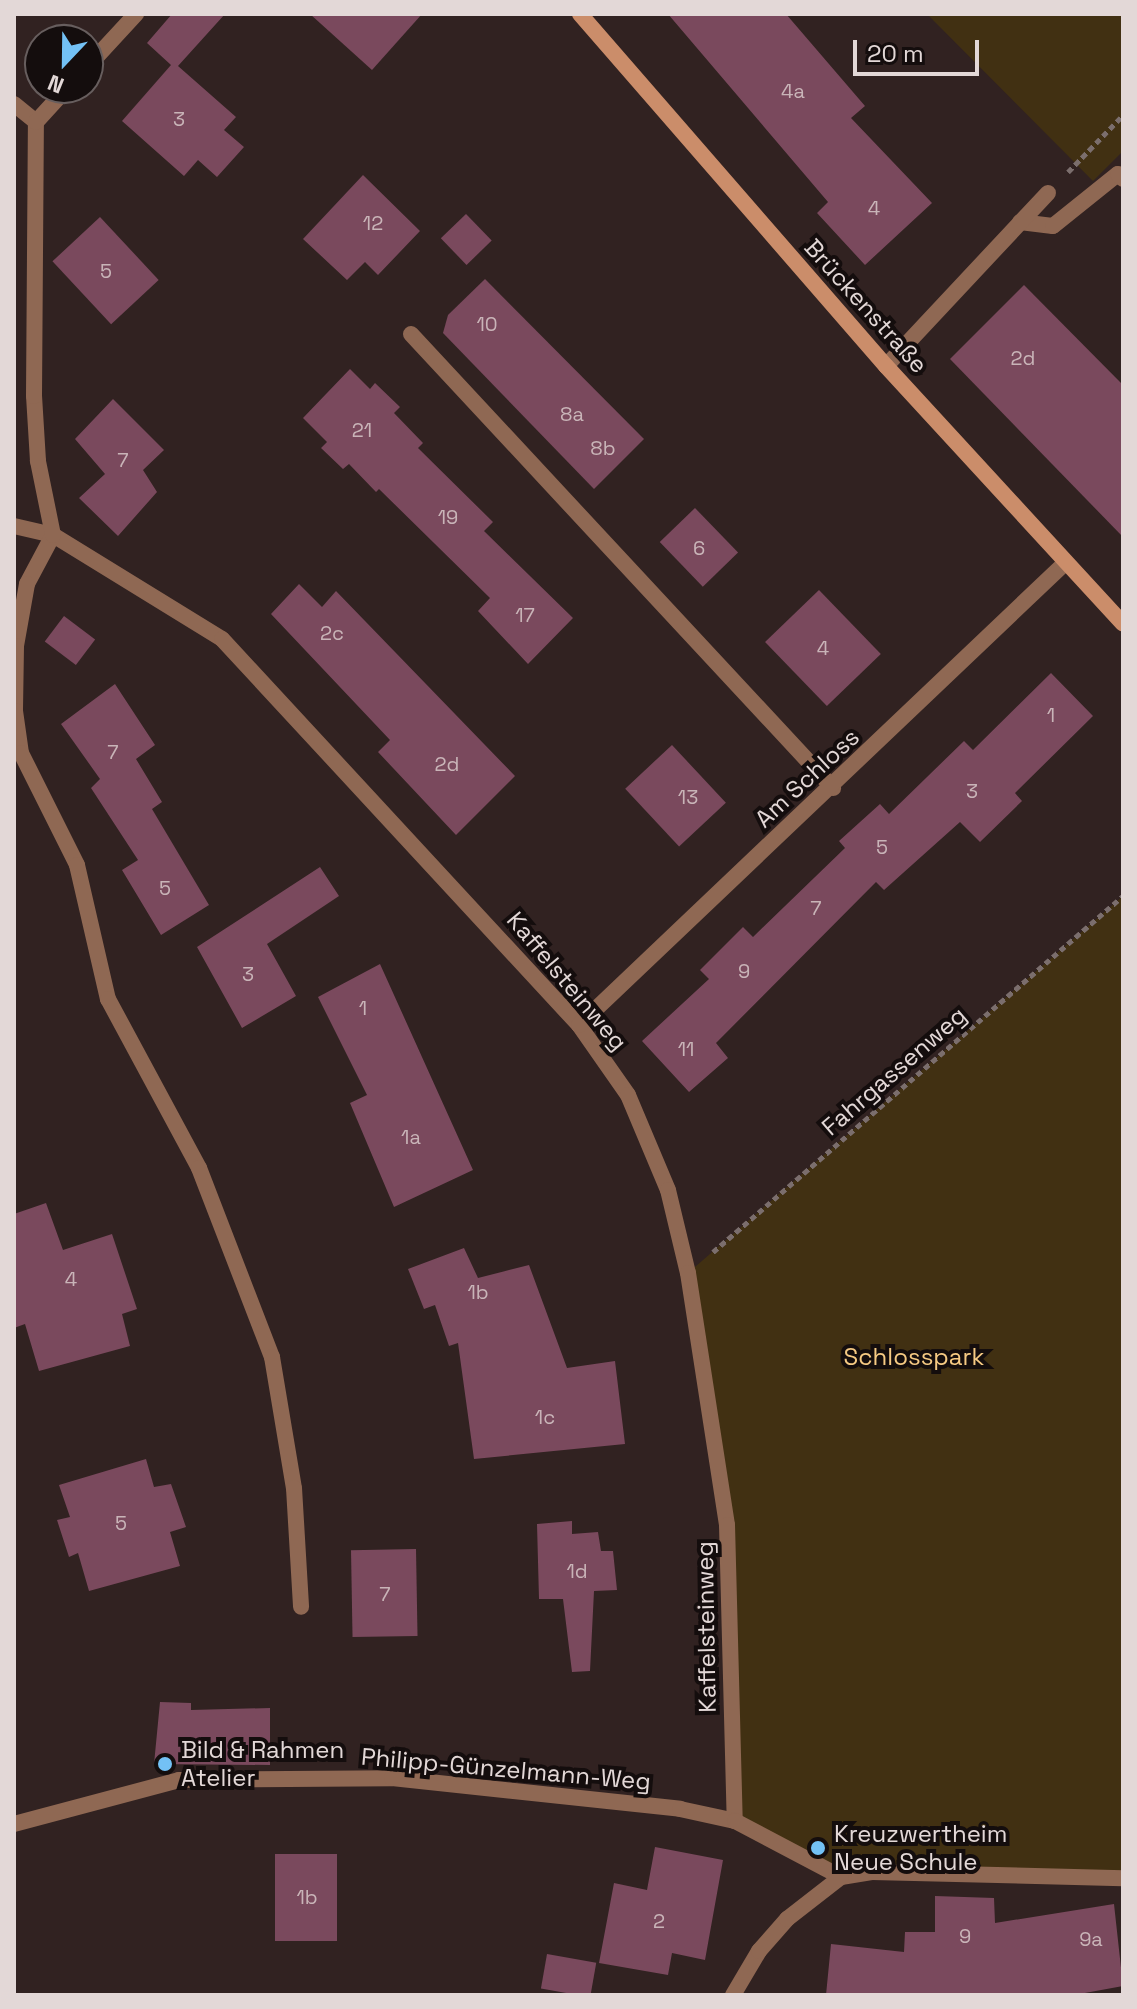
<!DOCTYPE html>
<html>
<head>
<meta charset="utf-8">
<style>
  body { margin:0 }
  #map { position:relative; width:1137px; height:2009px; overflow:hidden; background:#312221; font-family:"Space Grotesk",sans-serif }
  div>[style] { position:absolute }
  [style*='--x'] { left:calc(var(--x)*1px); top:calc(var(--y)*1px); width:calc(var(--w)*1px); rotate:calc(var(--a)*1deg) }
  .green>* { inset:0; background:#413012 }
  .building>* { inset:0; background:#7a495d; transform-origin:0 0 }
  .path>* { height:5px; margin-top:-2.5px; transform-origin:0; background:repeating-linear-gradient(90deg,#7b6e6d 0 6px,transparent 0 10px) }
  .lane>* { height:16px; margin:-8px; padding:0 8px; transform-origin:8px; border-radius:8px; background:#8f6853 }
  .street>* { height:16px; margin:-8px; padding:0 8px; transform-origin:8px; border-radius:8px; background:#8f6853 }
  .secondary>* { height:16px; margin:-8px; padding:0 8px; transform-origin:8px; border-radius:8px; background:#cb8d6a }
  .dots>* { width:22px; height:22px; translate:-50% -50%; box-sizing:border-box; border:4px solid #140d0d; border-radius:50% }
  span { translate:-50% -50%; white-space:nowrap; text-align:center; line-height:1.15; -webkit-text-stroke:8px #140d0d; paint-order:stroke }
  .number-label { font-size:20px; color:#c9b4b8 }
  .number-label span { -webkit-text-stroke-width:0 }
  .street-label { font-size:24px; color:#e3d8d7 }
  .park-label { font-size:24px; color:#f6ca83 }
  .poi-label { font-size:24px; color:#e3d8d7 }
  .left { translate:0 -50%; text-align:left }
  .frame { position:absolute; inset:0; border:16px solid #e3d8d7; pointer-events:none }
  .north { position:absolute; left:24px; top:24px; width:80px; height:80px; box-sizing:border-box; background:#140d0d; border:2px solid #675e5e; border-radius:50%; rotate:202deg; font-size:22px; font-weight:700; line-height:32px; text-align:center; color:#e3d8d7 }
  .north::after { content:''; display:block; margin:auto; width:28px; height:36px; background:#73c1f5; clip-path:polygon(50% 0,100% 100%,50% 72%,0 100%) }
  .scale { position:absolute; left:853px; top:40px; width:126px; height:36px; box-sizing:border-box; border:4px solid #e3d8d7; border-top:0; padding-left:10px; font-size:24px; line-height:28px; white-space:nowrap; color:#e3d8d7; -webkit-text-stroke:6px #140d0d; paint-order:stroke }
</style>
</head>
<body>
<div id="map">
  <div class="green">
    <i style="clip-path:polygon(927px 14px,1123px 14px,1123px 151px,1093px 181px)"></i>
    <i style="clip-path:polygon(1123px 896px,1123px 1878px,841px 1877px,735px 1821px,727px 1525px,688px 1273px)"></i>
  </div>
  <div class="building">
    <i style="clip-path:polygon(172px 14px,225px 14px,178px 66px,236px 117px,224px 130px,244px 147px,217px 177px,198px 160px,184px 176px,122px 121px,171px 65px,147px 43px)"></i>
    <i style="clip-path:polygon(310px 14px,422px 14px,372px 70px)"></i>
    <i style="clip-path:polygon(668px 14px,786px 14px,865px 106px,851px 118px,932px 203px,865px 265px,817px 213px,828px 202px)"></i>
    <i style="clip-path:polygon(363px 175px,420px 231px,378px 275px,365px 262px,347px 280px,303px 239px)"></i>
    <i style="left:466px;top:214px;width:37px;height:35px;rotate:46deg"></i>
    <i style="left:100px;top:217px;width:86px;height:65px;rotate:47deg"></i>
    <i style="clip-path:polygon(485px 279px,644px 439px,594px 489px,443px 333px,448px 315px)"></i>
    <i style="clip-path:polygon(1024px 285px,1123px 385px,1123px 537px,950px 359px)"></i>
    <i style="clip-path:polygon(350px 369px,370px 389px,375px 383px,400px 407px,394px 413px,423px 443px,418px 448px,493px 522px,484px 531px,573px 618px,528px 664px,478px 611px,490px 598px,379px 489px,376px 492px,349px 464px,343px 469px,321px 448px,327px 442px,303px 418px)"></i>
    <i style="clip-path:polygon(113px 399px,164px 450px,143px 470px,157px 492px,118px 536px,79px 498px,105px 474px,75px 439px)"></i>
    <i style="left:695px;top:508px;width:62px;height:49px;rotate:46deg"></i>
    <i style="clip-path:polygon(299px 584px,322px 607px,336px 591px,515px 776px,456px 835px,378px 752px,390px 740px,271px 614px)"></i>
    <i style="left:819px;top:590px;width:89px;height:75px;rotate:46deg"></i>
    <i style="left:64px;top:616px;width:39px;height:32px;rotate:37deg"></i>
    <i style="clip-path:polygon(1051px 673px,1093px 716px,1015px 793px,1022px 801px,980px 842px,960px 822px,884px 890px,876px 882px,716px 1043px,728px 1058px,689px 1092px,642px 1041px,709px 979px,700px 970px,743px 927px,753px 937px,845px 848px,839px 841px,880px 804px,889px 814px,964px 741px,973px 750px)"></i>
    <i style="clip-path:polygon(115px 684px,155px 745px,136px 759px,162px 802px,152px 809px,209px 905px,161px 935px,122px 870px,138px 860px,91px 788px,100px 779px,61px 724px)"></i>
    <i style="left:672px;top:745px;width:79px;height:64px;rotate:47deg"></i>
    <i style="clip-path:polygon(320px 867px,339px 896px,267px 944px,296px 996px,242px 1028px,197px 947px)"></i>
    <i style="clip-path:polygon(380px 964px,473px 1170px,394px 1207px,350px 1103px,367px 1095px,318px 997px)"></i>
    <i style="clip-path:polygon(46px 1203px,63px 1250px,112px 1234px,137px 1309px,122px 1314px,130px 1346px,39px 1371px,25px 1324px,14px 1328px,14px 1214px)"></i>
    <i style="clip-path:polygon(464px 1248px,478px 1278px,529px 1265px,567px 1368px,615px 1361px,625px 1444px,474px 1459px,458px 1343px,449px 1346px,435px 1305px,424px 1309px,408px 1269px)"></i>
    <i style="clip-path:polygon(146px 1459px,154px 1487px,171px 1484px,186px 1527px,170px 1532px,180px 1566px,89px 1591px,78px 1553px,69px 1557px,57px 1520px,70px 1517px,59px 1485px)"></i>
    <i style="clip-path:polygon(572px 1521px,572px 1534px,598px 1532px,601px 1551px,613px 1551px,617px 1590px,594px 1591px,590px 1671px,572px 1672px,563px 1599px,539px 1599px,537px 1524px)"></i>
    <i style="left:416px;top:1549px;width:87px;height:65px;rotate:89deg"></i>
    <i style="clip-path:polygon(160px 1702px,191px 1703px,191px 1710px,270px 1708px,270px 1765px,154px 1764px)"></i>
    <i style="clip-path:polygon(655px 1847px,723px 1860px,705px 1960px,672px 1953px,668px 1975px,599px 1963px,614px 1883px,647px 1890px)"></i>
    <i style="left:275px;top:1854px;width:62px;height:87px"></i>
    <i style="clip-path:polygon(935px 1896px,994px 1898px,995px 1923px,1114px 1904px,1123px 1986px,1074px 1995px,826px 1995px,831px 1944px,904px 1952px,905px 1932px,935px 1932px)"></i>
    <i style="left:547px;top:1954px;width:50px;height:35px;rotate:10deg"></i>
  </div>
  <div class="path">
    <i style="--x:1068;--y:172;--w:79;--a:-46"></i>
    <i style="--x:713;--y:1252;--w:543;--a:-40.97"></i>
  </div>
  <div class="lane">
    <i style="--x:1020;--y:222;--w:33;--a:7"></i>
    <i style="--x:1053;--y:226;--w:83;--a:-38.7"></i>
    <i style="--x:1118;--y:174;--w:7;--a:45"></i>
  </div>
  <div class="street">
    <i style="--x:88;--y:66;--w:71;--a:-47.3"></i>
    <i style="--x:14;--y:104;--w:28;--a:39"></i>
    <i style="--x:411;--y:334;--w:620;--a:47.09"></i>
    <i style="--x:886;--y:366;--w:237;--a:-46.9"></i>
    <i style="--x:14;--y:526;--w:40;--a:13"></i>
    <i style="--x:53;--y:535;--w:198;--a:31.6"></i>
    <i style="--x:222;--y:639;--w:526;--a:47.24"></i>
    <i style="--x:579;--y:1025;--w:85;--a:55"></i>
    <i style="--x:628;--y:1095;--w:103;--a:67.2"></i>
    <i style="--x:668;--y:1190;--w:85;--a:76.5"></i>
    <i style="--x:688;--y:1273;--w:255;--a:81.2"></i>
    <i style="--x:727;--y:1525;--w:296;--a:88.5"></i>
    <i style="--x:53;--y:535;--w:55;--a:118"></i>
    <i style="--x:27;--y:584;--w:63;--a:100.1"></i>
    <i style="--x:16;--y:646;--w:65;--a:90.9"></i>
    <i style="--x:15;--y:711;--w:42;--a:81.9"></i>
    <i style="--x:21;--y:753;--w:125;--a:63.4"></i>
    <i style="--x:77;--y:865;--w:138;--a:77"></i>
    <i style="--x:108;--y:999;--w:192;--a:61.7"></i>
    <i style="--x:199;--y:1168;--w:203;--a:68.9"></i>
    <i style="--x:272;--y:1357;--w:133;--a:80.5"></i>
    <i style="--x:294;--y:1488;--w:119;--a:86.6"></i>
    <i style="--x:53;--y:535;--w:76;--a:-101.5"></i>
    <i style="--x:38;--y:461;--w:65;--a:-93.5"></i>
    <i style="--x:34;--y:396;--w:274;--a:-89.6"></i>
    <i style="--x:36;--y:122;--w:46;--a:-47.6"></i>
    <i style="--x:579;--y:1025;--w:671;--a:-43.55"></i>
    <i style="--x:14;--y:1824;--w:171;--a:-14.9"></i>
    <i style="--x:179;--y:1780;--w:213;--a:-0.5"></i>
    <i style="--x:392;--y:1778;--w:290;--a:6.1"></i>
    <i style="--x:680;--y:1809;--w:56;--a:12.3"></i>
    <i style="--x:735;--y:1821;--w:120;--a:27.8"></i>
    <i style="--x:841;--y:1877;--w:31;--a:-9"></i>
    <i style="--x:872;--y:1872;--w:251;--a:1.4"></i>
    <i style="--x:733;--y:1995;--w:51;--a:-59.4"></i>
    <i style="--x:759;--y:1951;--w:43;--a:-48.8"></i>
    <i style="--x:787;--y:1919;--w:68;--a:-37.9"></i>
  </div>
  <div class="secondary">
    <i style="--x:580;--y:14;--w:466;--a:49"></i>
    <i style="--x:886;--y:366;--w:350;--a:47.4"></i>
  </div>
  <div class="dots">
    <i style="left:165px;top:1764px;background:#73c1f5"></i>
    <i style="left:818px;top:1848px;background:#73c1f5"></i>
  </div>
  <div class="number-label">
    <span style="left:793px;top:91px">4a</span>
    <span style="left:179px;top:119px">3</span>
    <span style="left:874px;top:208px">4</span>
    <span style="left:373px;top:223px">12</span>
    <span style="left:106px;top:271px">5</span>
    <span style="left:487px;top:324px">10</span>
    <span style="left:1023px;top:358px">2d</span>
    <span style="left:572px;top:414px">8a</span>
    <span style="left:362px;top:430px">21</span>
    <span style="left:603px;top:448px">8b</span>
    <span style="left:123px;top:460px">7</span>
    <span style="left:448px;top:517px">19</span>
    <span style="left:699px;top:548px">6</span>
    <span style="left:525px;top:615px">17</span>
    <span style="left:332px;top:633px">2c</span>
    <span style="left:823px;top:648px">4</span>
    <span style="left:1051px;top:715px">1</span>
    <span style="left:113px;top:752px">7</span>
    <span style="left:447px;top:764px">2d</span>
    <span style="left:972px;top:791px">3</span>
    <span style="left:688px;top:797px">13</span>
    <span style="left:882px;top:847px">5</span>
    <span style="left:165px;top:888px">5</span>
    <span style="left:816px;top:908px">7</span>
    <span style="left:744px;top:971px">9</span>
    <span style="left:248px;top:974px">3</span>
    <span style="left:363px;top:1008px">1</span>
    <span style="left:686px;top:1049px">11</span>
    <span style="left:411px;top:1137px">1a</span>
    <span style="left:71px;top:1279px">4</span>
    <span style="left:478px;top:1292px">1b</span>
    <span style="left:545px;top:1417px">1c</span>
    <span style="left:121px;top:1523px">5</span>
    <span style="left:577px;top:1571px">1d</span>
    <span style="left:385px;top:1594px">7</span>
    <span style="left:307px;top:1897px">1b</span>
    <span style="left:659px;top:1921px">2</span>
    <span style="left:965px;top:1936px">9</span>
    <span style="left:1091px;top:1939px">9a</span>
  </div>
  <div class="street-label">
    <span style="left:866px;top:306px;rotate:48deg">Brückenstraße</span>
    <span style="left:807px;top:778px;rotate:-43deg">Am Schloss</span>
    <span style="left:567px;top:981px;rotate:50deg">Kaffelsteinweg</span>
    <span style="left:894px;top:1071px;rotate:-41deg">Fahrgassenweg</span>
    <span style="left:706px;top:1627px;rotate:-91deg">Kaffelsteinweg</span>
    <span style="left:506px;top:1769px;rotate:5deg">Philipp-Günzelmann-Weg</span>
  </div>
  <div class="park-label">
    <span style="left:914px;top:1357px">Schlosspark</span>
  </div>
  <div class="poi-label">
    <span class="left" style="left:181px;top:1764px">Bild &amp; Rahmen<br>Atelier</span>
    <span class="left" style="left:834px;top:1848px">Kreuzwertheim<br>Neue Schule</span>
  </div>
  <div class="frame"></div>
  <div class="north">N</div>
  <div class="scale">20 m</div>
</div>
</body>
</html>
